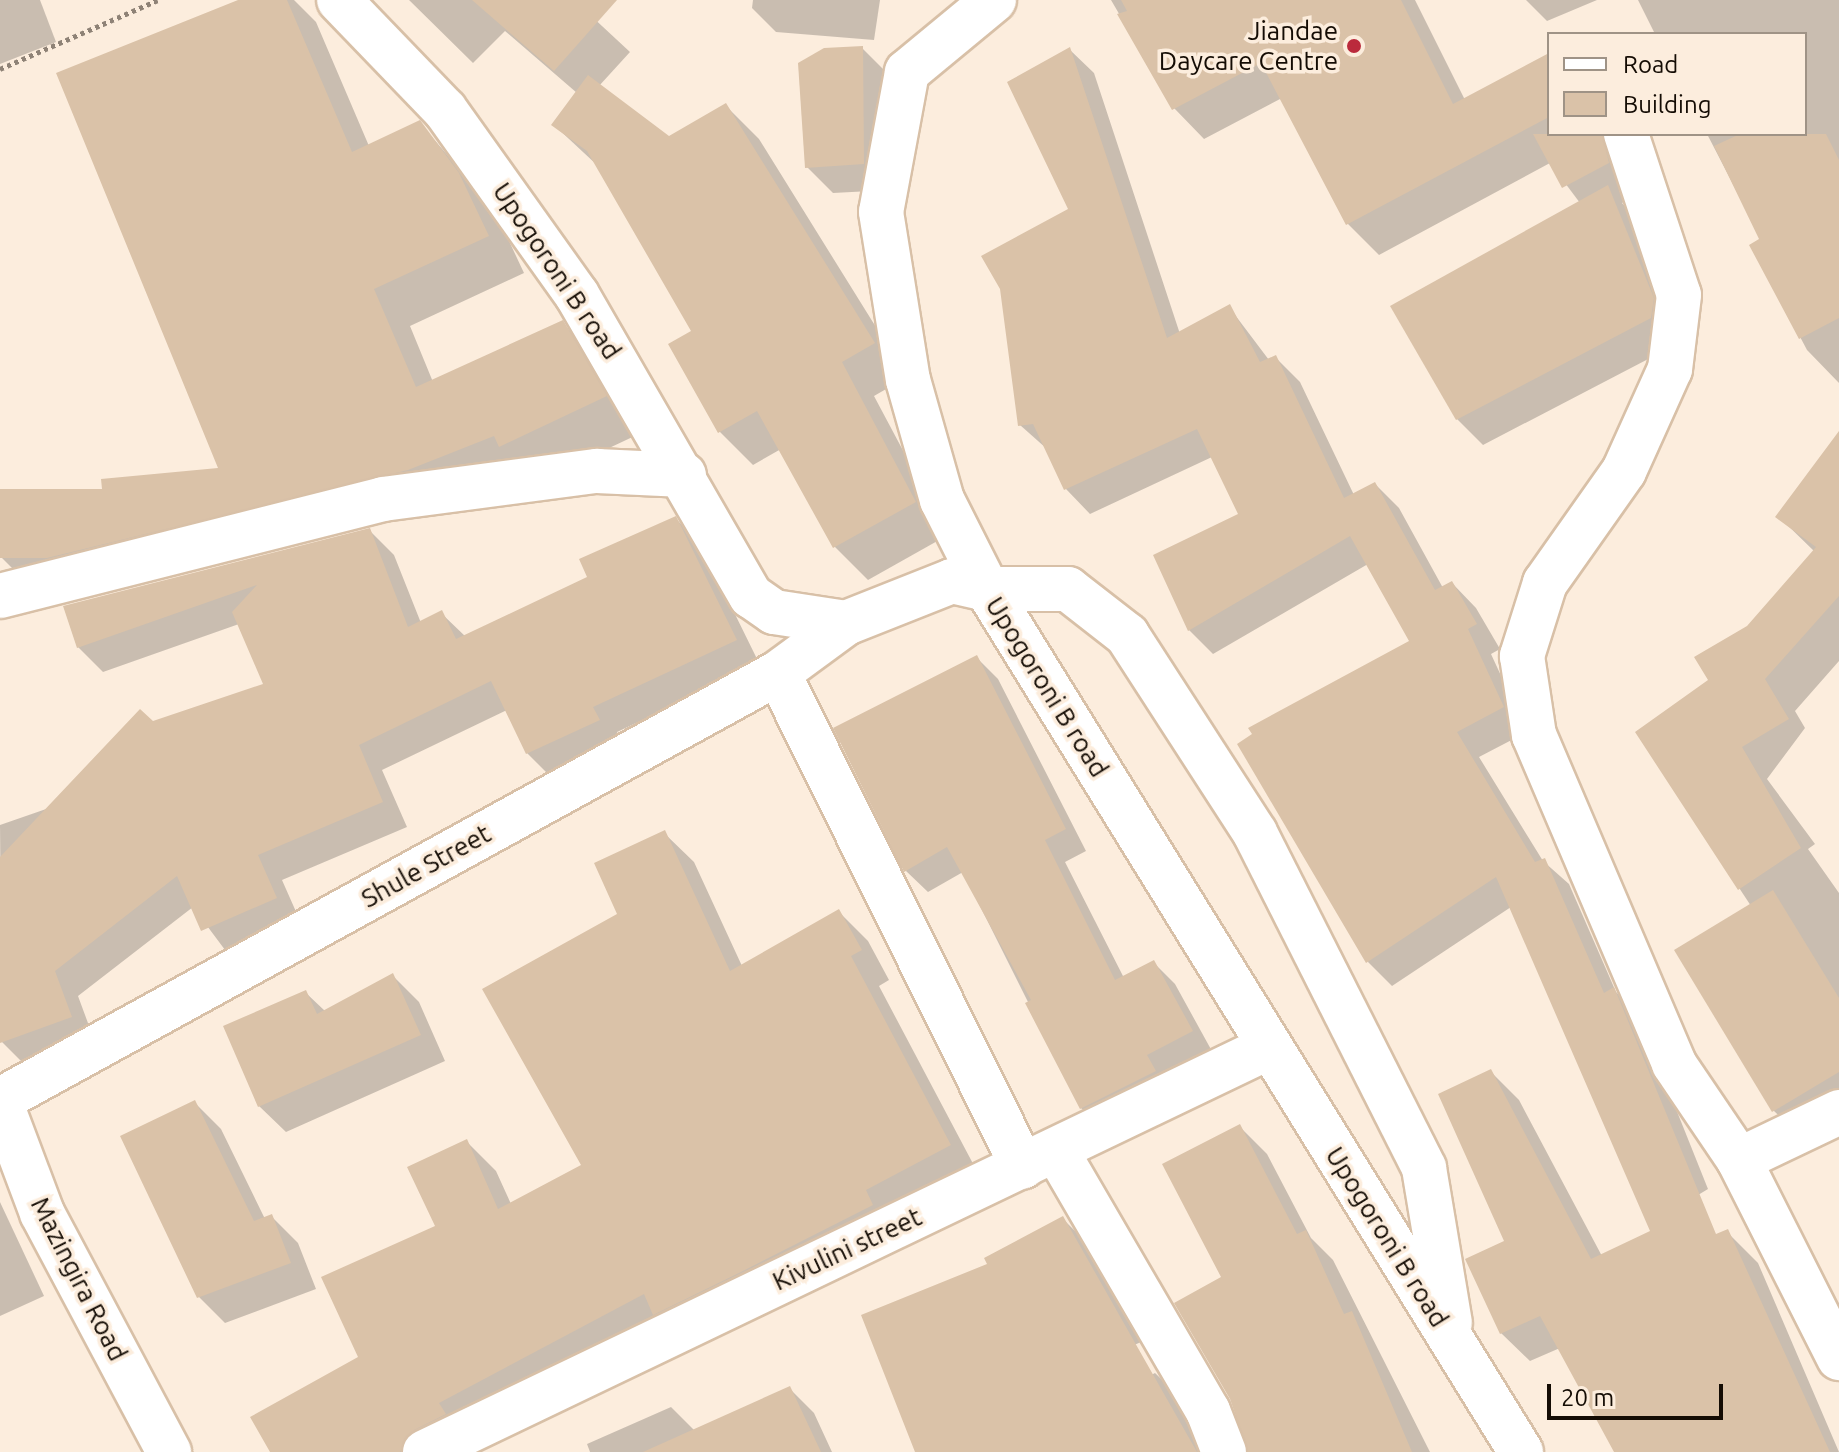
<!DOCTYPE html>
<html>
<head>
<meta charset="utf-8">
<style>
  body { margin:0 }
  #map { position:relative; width:1839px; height:1452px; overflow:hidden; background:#fceddd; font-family:Ubuntu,sans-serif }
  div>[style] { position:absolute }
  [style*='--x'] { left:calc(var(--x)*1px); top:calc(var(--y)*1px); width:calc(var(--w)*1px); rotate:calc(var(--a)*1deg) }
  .shadow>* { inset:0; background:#0003 }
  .building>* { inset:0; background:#dac2a8 }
  .path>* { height:5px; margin-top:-2.5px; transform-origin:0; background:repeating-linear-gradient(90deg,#8e8276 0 4px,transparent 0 8px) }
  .roads { filter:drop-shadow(2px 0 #d8c0a7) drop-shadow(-2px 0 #d8c0a7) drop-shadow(0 2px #d8c0a7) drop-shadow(0 -2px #d8c0a7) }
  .street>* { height:44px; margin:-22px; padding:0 22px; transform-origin:22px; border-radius:22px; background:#fff }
  .dots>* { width:22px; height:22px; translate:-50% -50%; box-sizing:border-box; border:4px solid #fceddd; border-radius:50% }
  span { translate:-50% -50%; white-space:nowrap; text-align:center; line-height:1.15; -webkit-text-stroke:7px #fceddd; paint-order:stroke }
  .poi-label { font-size:26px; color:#140c04 }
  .right { translate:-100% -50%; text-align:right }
  .street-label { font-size:26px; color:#140c04 }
  .legend { position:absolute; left:1547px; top:32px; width:260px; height:104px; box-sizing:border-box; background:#fceddd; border:2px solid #9f9386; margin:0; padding:10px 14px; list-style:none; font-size:24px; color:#140c04 }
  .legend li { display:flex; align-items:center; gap:16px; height:40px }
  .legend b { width:40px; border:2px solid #9f9386 }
  .scale { position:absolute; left:1547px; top:1384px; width:176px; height:36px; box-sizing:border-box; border:4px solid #140c04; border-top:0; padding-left:10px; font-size:24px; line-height:28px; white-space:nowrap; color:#140c04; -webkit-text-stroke:6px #fceddd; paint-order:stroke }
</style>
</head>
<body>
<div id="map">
  <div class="shadow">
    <i style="clip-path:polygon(0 0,40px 0,56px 42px,0 64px)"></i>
    <i style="clip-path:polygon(244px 0,294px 0,316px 22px,369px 146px,420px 123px,495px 211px,524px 273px,410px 326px,433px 382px,562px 323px,599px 359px,641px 433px,537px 482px,37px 593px,1px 557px,104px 491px,221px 470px)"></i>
    <i style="clip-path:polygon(409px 0,574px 0,630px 52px,599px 86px,669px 138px,726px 106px,759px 139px,907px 377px,874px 396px,948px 535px,868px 580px,835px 547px,781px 449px,753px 465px,720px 432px,694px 332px,598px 166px,554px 125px,577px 93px,505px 31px,473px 63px)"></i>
    <i style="clip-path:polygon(753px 0,880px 0,874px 40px,776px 32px,752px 8px)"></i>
    <i style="clip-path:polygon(1111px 0,1415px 0,1465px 100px,1549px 56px,1549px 134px,1608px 134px,1639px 194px,1622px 203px,1633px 214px,1677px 344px,1483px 445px,1457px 419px,1580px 203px,1550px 163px,1379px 255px,1348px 224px,1282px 98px,1204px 139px,1174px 108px)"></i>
    <i style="clip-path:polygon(1526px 0,1597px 0,1547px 21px)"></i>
    <i style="clip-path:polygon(1638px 0,1839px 0,1839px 383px,1807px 350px,1752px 246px,1762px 240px,1707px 134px,1805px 134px,1805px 34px,1655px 34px)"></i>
    <i style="clip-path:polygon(862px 48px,888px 74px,890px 190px,833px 193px,807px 167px)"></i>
    <i style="clip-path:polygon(1069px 49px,1094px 73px,1180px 334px,1229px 307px,1269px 360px,1275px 357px,1300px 382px,1354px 495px,1375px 484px,1399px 508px,1443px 588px,1452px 583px,1476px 608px,1500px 649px,1491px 654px,1527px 732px,1479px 757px,1543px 861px,1569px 884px,1616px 992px,1638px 1014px,1708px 1189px,1660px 1218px,1511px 907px,1392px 986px,1368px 962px,1412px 642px,1368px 564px,1213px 654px,1189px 630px,1241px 515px,1212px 457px,1090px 514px,1066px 489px,1047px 449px,1020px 425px,1071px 209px)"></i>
    <i style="clip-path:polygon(1839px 434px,1839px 661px,1795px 711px,1805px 728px,1767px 779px,1815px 844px,1808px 849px,1839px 893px,1839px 1121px,1805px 1141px,1774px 1111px,1751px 906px,1637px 733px,1711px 681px,1815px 552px,1778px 516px)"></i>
    <i style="clip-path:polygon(675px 518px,700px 543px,760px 665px,617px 732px,623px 745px,552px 778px,527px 753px,507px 710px,382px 770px,407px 827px,282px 880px,301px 923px,228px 954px,193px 907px,78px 996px,95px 1042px,27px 1067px,2px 1042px,0 825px,49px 808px,152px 723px,265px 685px,239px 624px,103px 672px,78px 647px,369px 530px,394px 555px,421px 623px,441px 613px,466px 637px,590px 578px)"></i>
    <i style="clip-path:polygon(977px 658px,998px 679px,1086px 851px,1065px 862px,1124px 978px,1153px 962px,1175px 984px,1213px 1053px,1103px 1130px,1081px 1108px,963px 872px,928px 892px,906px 871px)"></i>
    <i style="clip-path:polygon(664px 833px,694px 862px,742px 966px,839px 912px,868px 941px,889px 980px,879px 986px,979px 1175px,459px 1452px,272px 1452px,360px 1358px,438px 1228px,467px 1142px,496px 1171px,511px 1204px,584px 1166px,620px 914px)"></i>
    <i style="clip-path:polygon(393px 976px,419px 1002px,445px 1061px,286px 1132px,259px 1106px,306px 993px,325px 1011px)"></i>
    <i style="clip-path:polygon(1491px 1072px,1519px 1100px,1603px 1258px,1730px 1235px,1758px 1263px,1839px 1452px,1616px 1452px,1560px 1348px,1530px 1361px,1501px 1333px,1507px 1242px)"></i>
    <i style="clip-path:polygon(195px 1103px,221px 1129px,265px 1219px,272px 1217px,298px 1243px,316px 1289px,225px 1323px,199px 1297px)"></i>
    <i style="clip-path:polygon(1239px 1126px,1267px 1154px,1311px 1238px,1333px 1260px,1430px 1452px,1248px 1452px,1223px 1278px)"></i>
    <i style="clip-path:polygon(0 1202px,44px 1296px,0 1316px)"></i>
    <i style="clip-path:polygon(1063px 1219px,1089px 1245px,1141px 1342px,927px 1437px,990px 1265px)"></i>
    <i style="clip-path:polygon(1155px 1373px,1183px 1400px,1210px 1452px,1008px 1452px)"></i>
    <i style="clip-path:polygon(789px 1388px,814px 1413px,832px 1452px,590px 1452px,587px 1444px,671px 1407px,695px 1431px)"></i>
  </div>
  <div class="building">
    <i style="clip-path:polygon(238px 0,287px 0,352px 152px,420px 120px,459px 173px,489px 236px,374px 289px,416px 387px,563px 320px,607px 396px,499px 447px,494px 436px,408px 470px,47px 558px,0 558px,0 489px,102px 489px,101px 479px,218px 468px,56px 73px)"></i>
    <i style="clip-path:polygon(472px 0,617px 0,554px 71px)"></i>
    <i style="clip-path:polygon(1121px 0,1401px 0,1453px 104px,1549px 53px,1549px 117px,1346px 225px,1261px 63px,1172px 110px,1117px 14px,1127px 11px)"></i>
    <i style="clip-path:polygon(863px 46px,864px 164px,805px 168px,798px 63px,824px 48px)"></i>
    <i style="clip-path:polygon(1070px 47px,1167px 338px,1230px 304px,1260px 362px,1276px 355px,1344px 498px,1375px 482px,1435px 590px,1452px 581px,1477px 624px,1468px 629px,1504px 707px,1457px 732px,1535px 862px,1545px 858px,1604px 993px,1614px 987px,1716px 1234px,1728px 1229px,1830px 1452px,1614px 1452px,1540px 1316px,1500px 1334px,1465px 1259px,1504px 1241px,1438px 1094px,1491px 1069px,1591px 1259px,1650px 1231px,1496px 877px,1366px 963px,1237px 744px,1252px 734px,1248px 728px,1409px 641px,1350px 536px,1188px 631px,1153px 555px,1238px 514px,1197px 429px,1064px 490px,1033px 424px,1018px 426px,1000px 289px,981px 256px,1068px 209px,1007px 82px)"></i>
    <i style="clip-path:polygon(588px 75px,669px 136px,726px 103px,875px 343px,842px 362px,916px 502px,833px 548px,757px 411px,718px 433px,668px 344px,691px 331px,587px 151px,551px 125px)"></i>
    <i style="clip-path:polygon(1533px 134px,1602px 134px,1609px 163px,1562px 188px)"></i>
    <i style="clip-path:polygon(1740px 134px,1826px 134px,1839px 160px,1839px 318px,1799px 339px,1749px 245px,1759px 239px,1714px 146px)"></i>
    <i style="clip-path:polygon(1608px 185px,1654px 298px,1651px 318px,1456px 420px,1390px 306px)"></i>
    <i style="clip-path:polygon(1839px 431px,1839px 596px,1765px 679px,1789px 719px,1742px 747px,1801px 848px,1738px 890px,1635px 732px,1708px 680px,1694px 657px,1747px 626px,1816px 547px,1775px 517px)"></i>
    <i style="clip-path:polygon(676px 516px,737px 640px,593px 707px,600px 720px,526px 754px,491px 681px,359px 745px,383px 802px,258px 855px,277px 898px,201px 931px,177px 876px,55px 971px,72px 1017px,0 1043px,0 857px,140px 709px,153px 721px,263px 684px,232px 612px,257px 585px,77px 648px,63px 606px,370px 528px,408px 627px,442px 610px,456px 639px,587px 577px,579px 559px)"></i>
    <i style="clip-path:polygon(977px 655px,1066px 829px,1045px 840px,1115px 980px,1154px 960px,1193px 1031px,1147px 1055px,1156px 1071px,1080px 1109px,1025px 1003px,1031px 1000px,947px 847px,904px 872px,833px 728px)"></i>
    <i style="clip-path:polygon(665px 830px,730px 971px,839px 909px,862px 950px,851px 956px,951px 1145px,866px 1190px,873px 1205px,741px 1272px,653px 1315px,644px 1294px,439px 1403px,446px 1414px,414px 1430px,400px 1452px,270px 1452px,250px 1417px,358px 1357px,321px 1277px,435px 1226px,407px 1167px,467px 1139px,498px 1209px,581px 1165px,482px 989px,617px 914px,594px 863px)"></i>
    <i style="clip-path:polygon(1773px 890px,1839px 998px,1839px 1072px,1772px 1112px,1674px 950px)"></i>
    <i style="clip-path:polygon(393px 973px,421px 1035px,258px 1107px,223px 1026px,306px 990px,317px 1014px)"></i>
    <i style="clip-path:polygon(195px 1100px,254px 1221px,272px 1214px,291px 1263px,197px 1298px,120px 1136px)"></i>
    <i style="clip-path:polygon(1240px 1124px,1297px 1234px,1306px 1230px,1344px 1314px,1352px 1311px,1412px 1452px,1248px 1452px,1230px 1399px,1174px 1303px,1221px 1277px,1162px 1164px)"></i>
    <i style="clip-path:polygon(1063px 1216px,1197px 1452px,915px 1452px,861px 1315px,987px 1264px,984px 1258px)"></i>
    <i style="clip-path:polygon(790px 1386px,821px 1452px,643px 1452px)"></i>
  </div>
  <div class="path">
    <i style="--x:0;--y:69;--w:172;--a:-23.6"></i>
  </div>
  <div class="roads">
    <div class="street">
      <i style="--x:339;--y:0;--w:153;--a:46.1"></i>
      <i style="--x:445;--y:110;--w:227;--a:54.5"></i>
      <i style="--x:577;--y:295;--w:348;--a:60"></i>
      <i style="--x:751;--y:596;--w:28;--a:35"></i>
      <i style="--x:774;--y:612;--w:73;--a:8.7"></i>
      <i style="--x:846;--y:623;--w:114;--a:-21.6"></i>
      <i style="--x:952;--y:581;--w:36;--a:13"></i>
      <i style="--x:987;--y:589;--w:1015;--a:58.25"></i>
      <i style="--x:994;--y:0;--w:113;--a:140.4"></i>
      <i style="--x:907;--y:72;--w:142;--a:100.5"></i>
      <i style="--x:881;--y:212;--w:170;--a:80.9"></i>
      <i style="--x:908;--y:380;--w:125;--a:74.2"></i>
      <i style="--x:942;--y:500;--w:100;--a:63.2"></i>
      <i style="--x:987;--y:589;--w:81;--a:0"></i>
      <i style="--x:1068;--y:589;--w:75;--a:37.9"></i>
      <i style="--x:1127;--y:635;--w:236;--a:57.1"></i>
      <i style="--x:1255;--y:833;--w:375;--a:63.2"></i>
      <i style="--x:1424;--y:1168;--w:157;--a:80.5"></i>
      <i style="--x:1626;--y:134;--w:169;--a:71.8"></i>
      <i style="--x:1679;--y:295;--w:75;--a:96.9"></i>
      <i style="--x:1670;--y:369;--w:112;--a:114.3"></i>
      <i style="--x:1624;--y:471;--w:137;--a:125.2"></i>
      <i style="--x:1545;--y:583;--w:77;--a:107.5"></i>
      <i style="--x:1522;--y:656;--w:80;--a:81.4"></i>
      <i style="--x:1534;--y:735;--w:358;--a:66.9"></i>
      <i style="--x:1674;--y:1064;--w:116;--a:55.9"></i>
      <i style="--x:1739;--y:1160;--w:222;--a:63.2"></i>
      <i style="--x:0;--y:596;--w:395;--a:-14.2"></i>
      <i style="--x:383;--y:499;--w:216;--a:-7.5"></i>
      <i style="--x:597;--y:471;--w:87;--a:2.6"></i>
      <i style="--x:778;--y:673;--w:551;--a:63.62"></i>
      <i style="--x:0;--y:1100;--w:887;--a:-28.76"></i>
      <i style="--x:778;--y:673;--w:84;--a:-36.3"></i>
      <i style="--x:0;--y:1101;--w:120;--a:69.4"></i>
      <i style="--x:42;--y:1213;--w:271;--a:62"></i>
      <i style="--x:1056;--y:1150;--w:302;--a:59.8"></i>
      <i style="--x:1208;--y:1411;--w:44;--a:68.7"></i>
      <i style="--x:1739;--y:1160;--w:111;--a:-25.6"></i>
      <i style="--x:425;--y:1452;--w:936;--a:-25.63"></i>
    </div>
  </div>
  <div class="dots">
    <i style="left:1354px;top:46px;background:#bb2a3c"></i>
  </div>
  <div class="poi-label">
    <span class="right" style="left:1338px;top:46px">Jiandae<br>Daycare Centre</span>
  </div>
  <div class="street-label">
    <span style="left:557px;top:271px;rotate:56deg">Upogoroni B road</span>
    <span style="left:1047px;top:687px;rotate:58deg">Upogoroni B road</span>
    <span style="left:426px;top:866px;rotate:-29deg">Shule Street</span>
    <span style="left:1387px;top:1237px;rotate:58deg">Upogoroni B road</span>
    <span style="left:847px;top:1249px;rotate:-25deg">Kivulini street</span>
    <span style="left:79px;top:1279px;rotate:63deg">Mazingira Road</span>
  </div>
  <ul class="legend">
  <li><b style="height:10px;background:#fff"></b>Road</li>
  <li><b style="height:22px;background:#dac2a8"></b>Building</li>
  </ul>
  <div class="scale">20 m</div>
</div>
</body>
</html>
